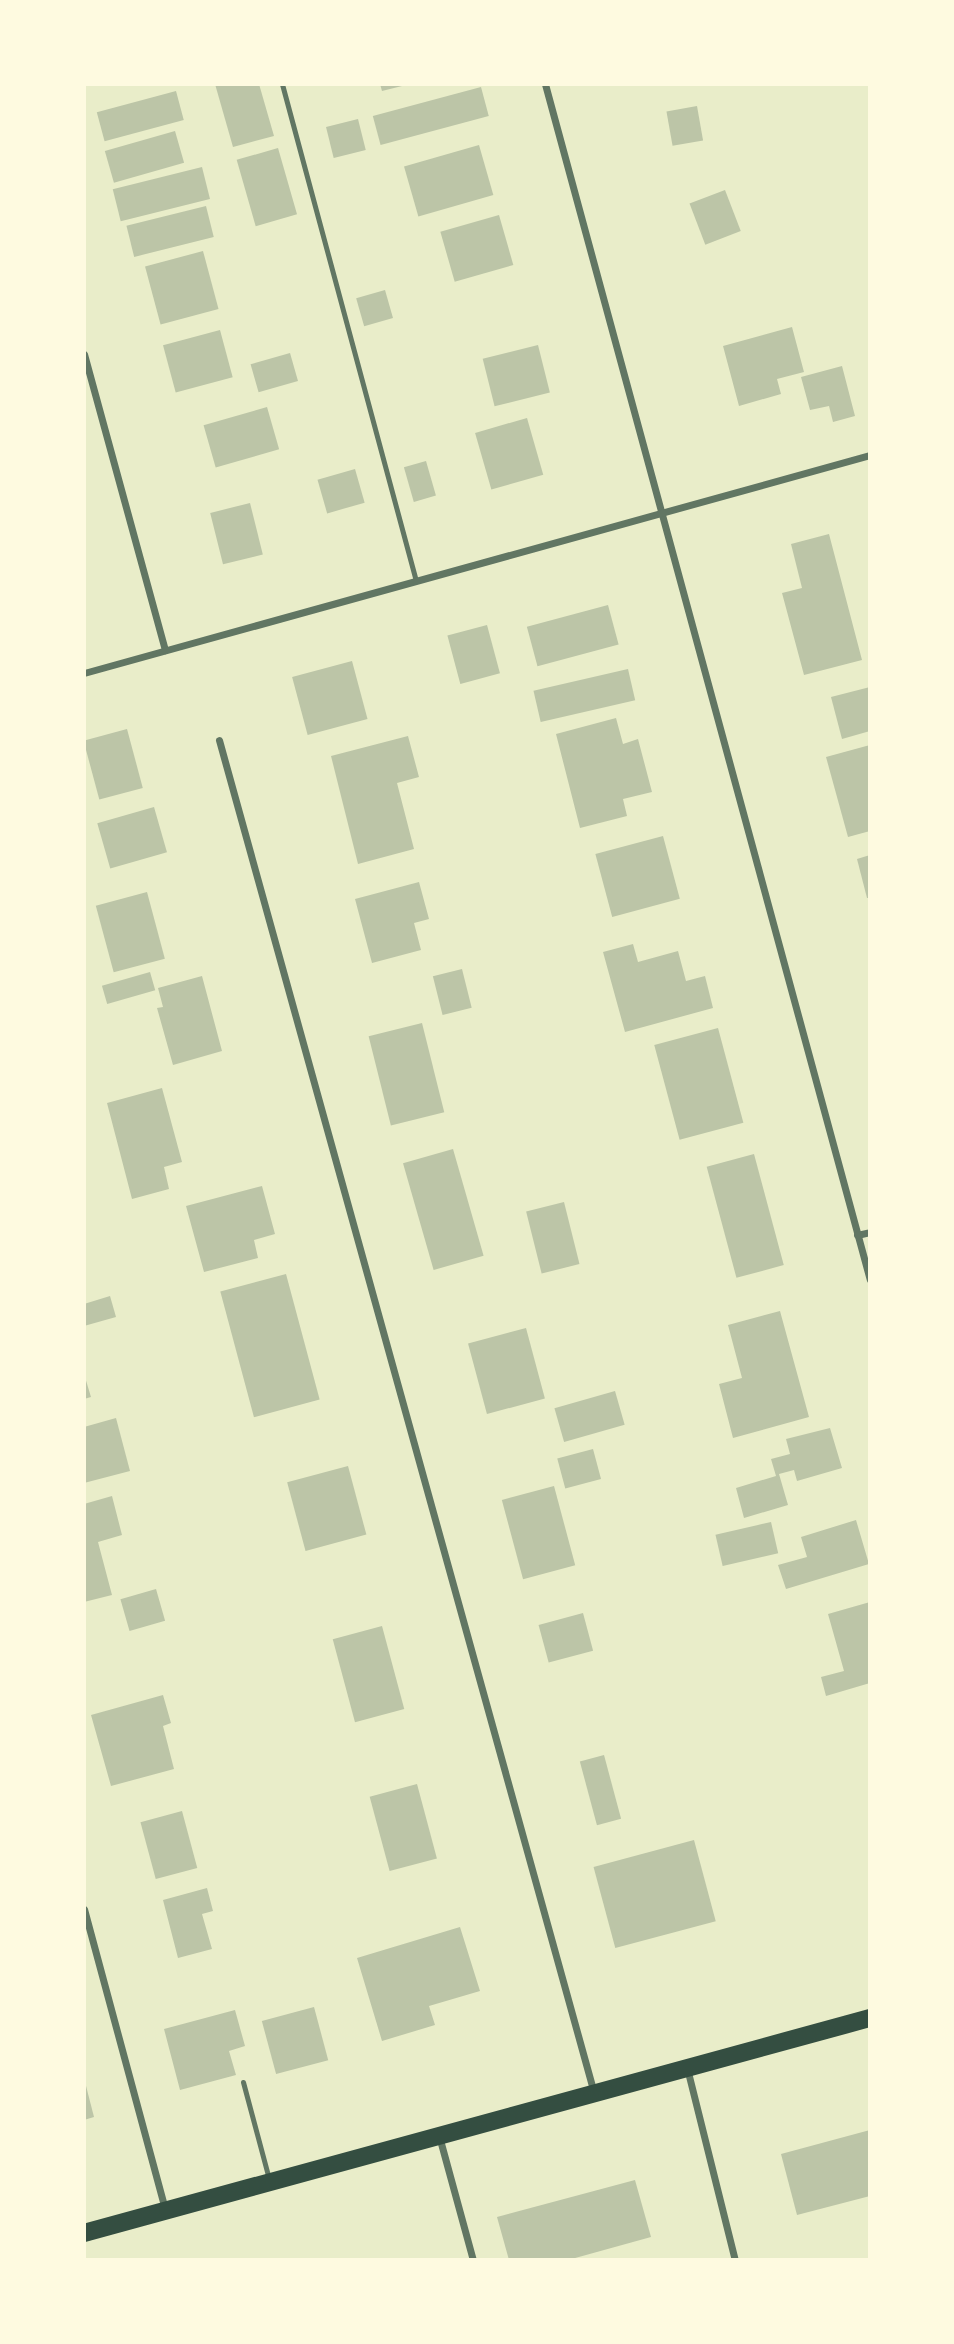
<!DOCTYPE html>
<html>
<head>
<meta charset="utf-8">
<style>
  body { margin:0 }
  #map { position:relative; width:954px; height:2344px; overflow:hidden; background:#e9edc9; font-family:"Noto Serif",serif }
  div>[style] { position:absolute }
  [style*='--x'] { left:calc(var(--x)*1px); top:calc(var(--y)*1px); width:calc(var(--w)*1px); rotate:calc(var(--a)*1deg) }
  .building>* { inset:0; background:#bcc5a7; transform-origin:0 0 }
  .service>* { height:5px; margin:-2.5px; padding:0 2.5px; transform-origin:2.5px; border-radius:2.5px; background:#617663 }
  .minor>* { height:7px; margin:-3.5px; padding:0 3.5px; transform-origin:3.5px; border-radius:3.5px; background:#617663 }
  .primary>* { height:18px; margin:-9px; padding:0 9px; transform-origin:9px; border-radius:9px; background:#344e41 }
  span { translate:-50% -50%; white-space:nowrap; text-align:center; line-height:1.15; -webkit-text-stroke:5px #fefae0; paint-order:stroke }
  .frame { position:absolute; inset:0; border:86px solid #fefae0; pointer-events:none }
</style>
</head>
<body>
<div id="map">
  <div class="building">
    <i style="clip-path:polygon(215px 84px,259px 84px,274px 136px,233px 147px)"></i>
    <i style="clip-path:polygon(380px 84px,406px 84px,406px 85px,382px 91px)"></i>
    <i style="left:481px;top:87px;width:30px;height:112px;rotate:75deg"></i>
    <i style="left:176px;top:91px;width:30px;height:82px;rotate:75deg"></i>
    <i style="left:697px;top:106px;width:35px;height:31px;rotate:80deg"></i>
    <i style="left:358px;top:119px;width:32px;height:33px;rotate:76deg"></i>
    <i style="left:175px;top:131px;width:33px;height:73px;rotate:74deg"></i>
    <i style="left:479px;top:145px;width:52px;height:78px;rotate:74deg"></i>
    <i style="left:278px;top:148px;width:69px;height:43px;rotate:74deg"></i>
    <i style="left:202px;top:167px;width:33px;height:92px;rotate:76deg"></i>
    <i style="left:725px;top:190px;width:44px;height:38px;rotate:69deg"></i>
    <i style="left:206px;top:206px;width:32px;height:82px;rotate:76deg"></i>
    <i style="left:499px;top:215px;width:52px;height:61px;rotate:74deg"></i>
    <i style="left:203px;top:251px;width:60px;height:60px;rotate:75deg"></i>
    <i style="left:385px;top:290px;width:29px;height:30px;rotate:74deg"></i>
    <i style="clip-path:polygon(792px 327px,804px 372px,777px 379px,781px 394px,739px 406px,723px 346px)"></i>
    <i style="left:220px;top:330px;width:49px;height:59px;rotate:75deg"></i>
    <i style="left:538px;top:345px;width:49px;height:57px;rotate:76deg"></i>
    <i style="left:290px;top:353px;width:29px;height:41px;rotate:74deg"></i>
    <i style="clip-path:polygon(842px 366px,855px 416px,833px 422px,829px 406px,810px 410px,801px 377px)"></i>
    <i style="left:267px;top:407px;width:44px;height:66px;rotate:74deg"></i>
    <i style="left:527px;top:418px;width:59px;height:54px;rotate:74deg"></i>
    <i style="left:426px;top:461px;width:36px;height:23px;rotate:74deg"></i>
    <i style="left:355px;top:469px;width:35px;height:39px;rotate:74deg"></i>
    <i style="left:250px;top:503px;width:53px;height:41px;rotate:76deg"></i>
    <i style="clip-path:polygon(829px 534px,862px 660px,804px 675px,782px 593px,802px 588px,791px 544px)"></i>
    <i style="left:608px;top:605px;width:41px;height:84px;rotate:75deg"></i>
    <i style="left:487px;top:625px;width:50px;height:41px;rotate:75deg"></i>
    <i style="left:352px;top:661px;width:60px;height:62px;rotate:75deg"></i>
    <i style="left:628px;top:669px;width:32px;height:97px;rotate:77deg"></i>
    <i style="clip-path:polygon(870px 687px,870px 731px,842px 739px,831px 697px)"></i>
    <i style="clip-path:polygon(616px 718px,623px 744px,638px 739px,652px 792px,623px 799px,627px 816px,580px 828px,556px 734px)"></i>
    <i style="left:127px;top:729px;width:61px;height:45px;rotate:75deg"></i>
    <i style="clip-path:polygon(408px 736px,419px 777px,397px 783px,414px 849px,358px 864px,331px 756px)"></i>
    <i style="clip-path:polygon(870px 745px,870px 831px,848px 837px,826px 757px)"></i>
    <i style="left:154px;top:807px;width:47px;height:59px;rotate:74deg"></i>
    <i style="left:663px;top:836px;width:65px;height:70px;rotate:75deg"></i>
    <i style="clip-path:polygon(870px 855px,870px 898px,867px 898px,857px 859px)"></i>
    <i style="clip-path:polygon(419px 882px,429px 919px,414px 923px,421px 950px,372px 963px,355px 899px)"></i>
    <i style="left:147px;top:892px;width:69px;height:53px;rotate:75deg"></i>
    <i style="clip-path:polygon(633px 944px,638px 962px,678px 951px,686px 981px,705px 976px,713px 1008px,625px 1032px,603px 952px)"></i>
    <i style="left:462px;top:969px;width:40px;height:30px;rotate:76deg"></i>
    <i style="left:150px;top:972px;width:19px;height:50px;rotate:74deg"></i>
    <i style="clip-path:polygon(202px 976px,222px 1051px,173px 1065px,157px 1008px,163px 1007px,158px 988px)"></i>
    <i style="left:422px;top:1023px;width:92px;height:55px;rotate:76deg"></i>
    <i style="left:718px;top:1028px;width:98px;height:66px;rotate:75deg"></i>
    <i style="clip-path:polygon(162px 1088px,182px 1162px,164px 1167px,169px 1189px,132px 1199px,107px 1103px)"></i>
    <i style="left:453px;top:1149px;width:111px;height:52px;rotate:74deg"></i>
    <i style="left:754px;top:1154px;width:115px;height:49px;rotate:75deg"></i>
    <i style="clip-path:polygon(262px 1186px,275px 1234px,254px 1240px,258px 1258px,204px 1272px,186px 1206px)"></i>
    <i style="left:564px;top:1202px;width:64px;height:39px;rotate:76deg"></i>
    <i style="left:286px;top:1274px;width:130px;height:68px;rotate:75deg"></i>
    <i style="clip-path:polygon(110px 1296px,116px 1317px,84px 1326px,84px 1304px)"></i>
    <i style="clip-path:polygon(780px 1311px,809px 1417px,733px 1438px,719px 1384px,742px 1378px,728px 1325px)"></i>
    <i style="left:526px;top:1328px;width:73px;height:60px;rotate:75deg"></i>
    <i style="clip-path:polygon(84px 1374px,91px 1397px,84px 1399px)"></i>
    <i style="left:615px;top:1391px;width:35px;height:63px;rotate:74deg"></i>
    <i style="clip-path:polygon(116px 1418px,130px 1471px,84px 1483px,84px 1427px)"></i>
    <i style="clip-path:polygon(830px 1428px,842px 1468px,797px 1481px,794px 1470px,779px 1474px,788px 1505px,744px 1518px,736px 1488px,776px 1476px,771px 1459px,790px 1454px,786px 1439px)"></i>
    <i style="left:593px;top:1449px;width:31px;height:37px;rotate:75deg"></i>
    <i style="left:348px;top:1466px;width:71px;height:63px;rotate:75deg"></i>
    <i style="left:554px;top:1486px;width:82px;height:54px;rotate:75deg"></i>
    <i style="clip-path:polygon(112px 1496px,122px 1535px,98px 1542px,112px 1595px,84px 1602px,84px 1504px)"></i>
    <i style="clip-path:polygon(856px 1520px,869px 1564px,786px 1589px,778px 1565px,807px 1557px,801px 1537px)"></i>
    <i style="left:771px;top:1522px;width:32px;height:57px;rotate:77deg"></i>
    <i style="left:156px;top:1589px;width:33px;height:37px;rotate:74deg"></i>
    <i style="clip-path:polygon(870px 1602px,870px 1683px,826px 1696px,821px 1677px,844px 1671px,828px 1614px)"></i>
    <i style="left:583px;top:1613px;width:39px;height:46px;rotate:75deg"></i>
    <i style="left:382px;top:1626px;width:86px;height:51px;rotate:75deg"></i>
    <i style="clip-path:polygon(163px 1695px,171px 1723px,163px 1726px,174px 1769px,111px 1786px,91px 1715px)"></i>
    <i style="left:604px;top:1755px;width:66px;height:25px;rotate:75deg"></i>
    <i style="left:417px;top:1784px;width:77px;height:49px;rotate:75deg"></i>
    <i style="left:182px;top:1811px;width:59px;height:43px;rotate:75deg"></i>
    <i style="left:694px;top:1840px;width:84px;height:104px;rotate:75deg"></i>
    <i style="clip-path:polygon(207px 1888px,213px 1911px,202px 1914px,212px 1949px,178px 1958px,163px 1900px)"></i>
    <i style="clip-path:polygon(460px 1927px,480px 1991px,429px 2006px,435px 2025px,382px 2041px,357px 1958px)"></i>
    <i style="left:314px;top:2007px;width:55px;height:54px;rotate:75deg"></i>
    <i style="clip-path:polygon(235px 2010px,245px 2046px,229px 2051px,236px 2075px,180px 2090px,164px 2029px)"></i>
    <i style="clip-path:polygon(85px 2082px,94px 2117px,84px 2120px,84px 2083px)"></i>
    <i style="clip-path:polygon(870px 2130px,870px 2196px,797px 2215px,781px 2154px)"></i>
    <i style="clip-path:polygon(635px 2180px,651px 2237px,568px 2260px,509px 2260px,497px 2217px)"></i>
  </div>
  <div class="service">
    <i style="--x:282;--y:84;--w:515;--a:74.91"></i>
    <i style="--x:243;--y:2082;--w:100;--a:75"></i>
  </div>
  <div class="minor">
    <i style="--x:545;--y:84;--w:1239;--a:74.8"></i>
    <i style="--x:84;--y:354;--w:307;--a:74.7"></i>
    <i style="--x:84;--y:673;--w:816;--a:-15.5"></i>
    <i style="--x:219;--y:740;--w:1404;--a:74.51"></i>
    <i style="--x:857;--y:1235;--w:13;--a:-13"></i>
    <i style="--x:84;--y:1909;--w:312;--a:74.9"></i>
    <i style="--x:687;--y:2068;--w:198;--a:76"></i>
    <i style="--x:439;--y:2136;--w:129;--a:74.7"></i>
  </div>
  <div class="primary">
    <i style="--x:84;--y:2233;--w:815;--a:-15.3"></i>
  </div>
  <div class="frame"></div>
</div>
</body>
</html>
